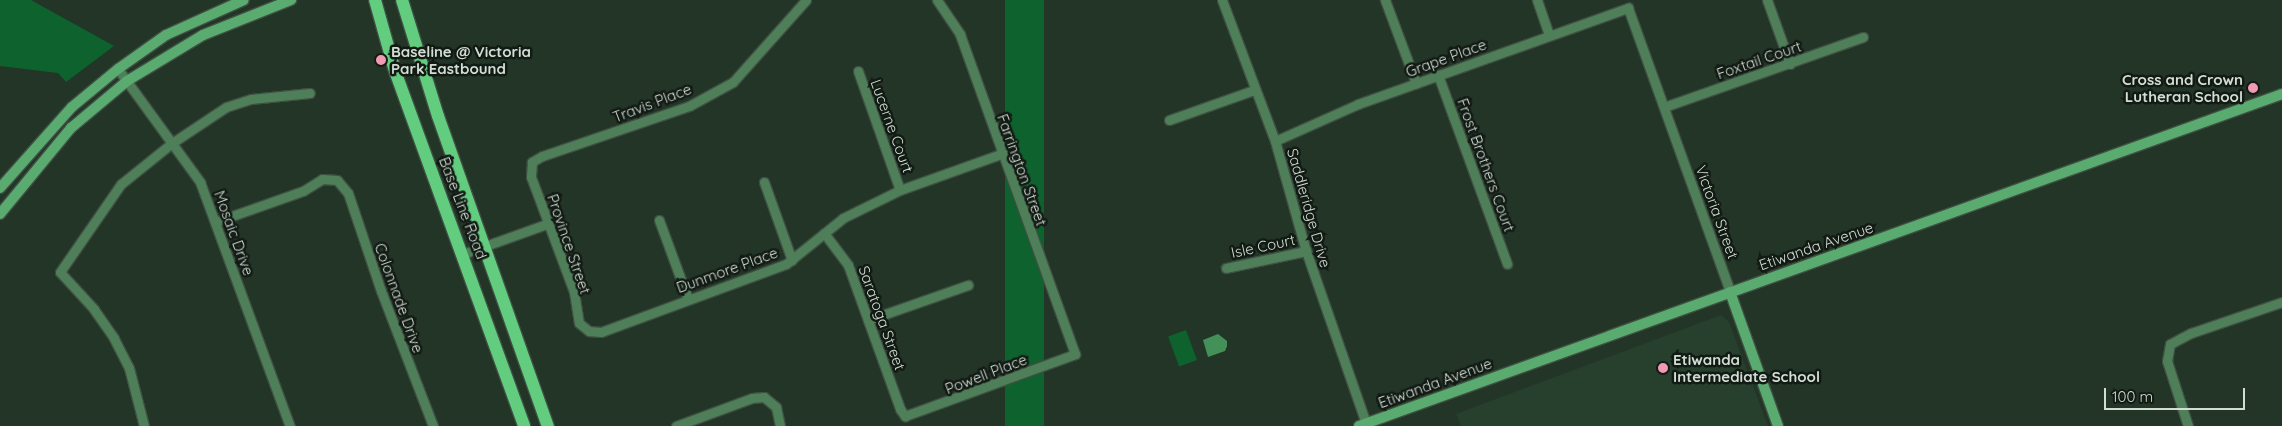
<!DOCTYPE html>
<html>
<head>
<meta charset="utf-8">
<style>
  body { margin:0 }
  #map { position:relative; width:2282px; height:426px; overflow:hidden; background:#233527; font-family:Quicksand,sans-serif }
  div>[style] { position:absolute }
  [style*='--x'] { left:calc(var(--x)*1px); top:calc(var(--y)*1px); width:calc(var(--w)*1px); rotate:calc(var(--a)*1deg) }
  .built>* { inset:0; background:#273f2d }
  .green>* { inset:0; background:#0d622e; transform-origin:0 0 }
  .water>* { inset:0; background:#439159 }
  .roads { filter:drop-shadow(1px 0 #3f5043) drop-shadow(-1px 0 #3f5043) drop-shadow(0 1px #3f5043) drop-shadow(0 -1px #3f5043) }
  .street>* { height:9px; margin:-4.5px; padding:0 4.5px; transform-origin:4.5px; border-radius:4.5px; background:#4e7f59 }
  .secondary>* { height:10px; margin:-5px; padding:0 5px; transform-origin:5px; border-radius:5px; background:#5aab6f }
  .primary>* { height:12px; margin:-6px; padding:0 6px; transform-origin:6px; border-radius:6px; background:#62cd7f }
  .dots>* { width:14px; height:14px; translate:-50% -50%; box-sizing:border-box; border:2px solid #121a14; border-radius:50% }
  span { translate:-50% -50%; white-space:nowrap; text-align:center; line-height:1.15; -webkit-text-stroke:5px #121a14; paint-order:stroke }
  .poi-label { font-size:15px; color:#d2ddd4; font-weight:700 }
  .left { translate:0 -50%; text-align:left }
  .right { translate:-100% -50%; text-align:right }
  .street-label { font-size:15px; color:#d2ddd4 }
  .scale { position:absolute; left:2104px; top:388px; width:141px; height:22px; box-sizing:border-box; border:2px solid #d2ddd4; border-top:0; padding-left:6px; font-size:15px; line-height:18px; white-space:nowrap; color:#d2ddd4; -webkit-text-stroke:4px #121a14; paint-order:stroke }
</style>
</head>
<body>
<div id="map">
  <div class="built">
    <i style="clip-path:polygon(1721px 315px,1729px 322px,1768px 426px,1461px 426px,1456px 414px)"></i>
  </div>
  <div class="green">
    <i style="clip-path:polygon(0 0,31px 0,114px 46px,66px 82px,58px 73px,0 66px)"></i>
    <i style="left:1005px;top:0;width:39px;height:452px"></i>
    <i style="left:1186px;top:330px;width:32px;height:19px;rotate:70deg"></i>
  </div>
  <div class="water">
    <i style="clip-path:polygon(1218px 334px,1227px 341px,1227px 346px,1225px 351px,1208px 357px,1203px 340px)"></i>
  </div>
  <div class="roads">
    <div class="street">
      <i style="--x:806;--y:0;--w:110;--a:131.7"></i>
      <i style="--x:733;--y:82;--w:50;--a:151.4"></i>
      <i style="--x:689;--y:106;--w:155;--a:161.2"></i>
      <i style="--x:542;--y:156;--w:12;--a:149"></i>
      <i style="--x:532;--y:162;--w:15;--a:94"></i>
      <i style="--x:531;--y:177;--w:123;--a:69.5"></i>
      <i style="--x:574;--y:292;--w:31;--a:81"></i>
      <i style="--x:579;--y:323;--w:13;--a:39"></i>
      <i style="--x:589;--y:331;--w:12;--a:5"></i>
      <i style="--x:601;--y:332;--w:197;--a:-20.2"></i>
      <i style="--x:786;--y:264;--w:73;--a:-38.9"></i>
      <i style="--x:843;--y:218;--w:64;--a:-26.2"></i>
      <i style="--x:900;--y:190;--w:107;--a:-19.6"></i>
      <i style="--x:1222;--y:0;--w:151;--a:69.4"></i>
      <i style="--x:1275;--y:141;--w:114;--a:74.3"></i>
      <i style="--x:1306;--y:251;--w:185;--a:70.8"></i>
      <i style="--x:1385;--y:0;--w:89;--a:69.5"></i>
      <i style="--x:1537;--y:0;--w:37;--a:71"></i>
      <i style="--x:1767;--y:0;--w:68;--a:70.2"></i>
      <i style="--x:118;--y:69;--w:140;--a:54"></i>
      <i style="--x:200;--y:182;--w:260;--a:69.8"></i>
      <i style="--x:858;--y:71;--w:126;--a:70.6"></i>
      <i style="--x:1438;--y:75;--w:201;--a:69.9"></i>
      <i style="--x:1664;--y:107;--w:211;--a:-19.4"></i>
      <i style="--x:1169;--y:120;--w:90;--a:-19.4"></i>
      <i style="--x:1275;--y:141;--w:91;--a:-24"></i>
      <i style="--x:1358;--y:104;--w:287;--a:-19.6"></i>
      <i style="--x:1628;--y:8;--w:302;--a:70.2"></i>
      <i style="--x:764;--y:182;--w:83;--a:70.3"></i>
      <i style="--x:659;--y:220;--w:84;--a:69.8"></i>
      <i style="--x:215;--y:222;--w:93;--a:-19.4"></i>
      <i style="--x:303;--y:191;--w:22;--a:-32"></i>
      <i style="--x:322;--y:179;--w:15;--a:4"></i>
      <i style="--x:337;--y:180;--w:17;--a:50"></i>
      <i style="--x:348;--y:193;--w:103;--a:71.4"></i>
      <i style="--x:381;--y:291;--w:145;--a:68.9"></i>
      <i style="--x:824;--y:233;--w:40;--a:53"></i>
      <i style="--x:848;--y:265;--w:153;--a:70.1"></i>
      <i style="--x:900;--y:409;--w:9;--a:54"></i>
      <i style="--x:905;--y:416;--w:181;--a:-20"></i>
      <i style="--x:1075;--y:354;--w:340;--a:-109.8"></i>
      <i style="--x:960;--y:34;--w:41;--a:-124.1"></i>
      <i style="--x:463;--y:254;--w:91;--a:-19.8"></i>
      <i style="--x:1226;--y:268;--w:82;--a:-12"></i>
      <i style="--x:868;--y:320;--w:106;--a:-19.3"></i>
      <i style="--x:144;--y:426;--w:60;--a:-104.5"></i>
      <i style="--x:129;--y:368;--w:34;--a:-117"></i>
      <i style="--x:114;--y:338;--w:35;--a:-125"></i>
      <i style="--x:94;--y:309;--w:50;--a:-132.6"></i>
      <i style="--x:60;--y:272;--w:107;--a:-55.3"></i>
      <i style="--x:121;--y:184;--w:65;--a:-38.8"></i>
      <i style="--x:172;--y:143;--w:65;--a:-33.7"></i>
      <i style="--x:226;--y:107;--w:26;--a:-18"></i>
      <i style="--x:251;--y:99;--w:59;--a:-5.8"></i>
      <i style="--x:676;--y:426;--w:81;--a:-20.2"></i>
      <i style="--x:752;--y:398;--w:12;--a:-5"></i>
      <i style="--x:764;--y:397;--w:16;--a:40"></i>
      <i style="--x:776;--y:407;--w:19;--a:78"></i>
      <i style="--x:2188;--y:426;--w:68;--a:-107.9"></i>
      <i style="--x:2167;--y:361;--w:17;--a:-80"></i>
      <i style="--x:2170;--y:344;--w:24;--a:-28"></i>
      <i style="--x:2191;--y:333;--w:96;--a:-18.8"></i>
    </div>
    <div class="secondary">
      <i style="--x:0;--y:188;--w:108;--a:-48.4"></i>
      <i style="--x:72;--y:107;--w:60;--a:-39.6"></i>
      <i style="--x:118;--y:69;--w:59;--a:-35.3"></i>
      <i style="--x:166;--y:35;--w:85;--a:-24.2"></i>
      <i style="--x:0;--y:214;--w:112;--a:-50.5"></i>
      <i style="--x:71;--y:128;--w:73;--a:-40"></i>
      <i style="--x:127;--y:81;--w:89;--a:-31.2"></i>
      <i style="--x:203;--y:35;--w:95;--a:-21.7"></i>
      <i style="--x:1730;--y:292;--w:142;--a:70.3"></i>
      <i style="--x:1359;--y:426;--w:981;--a:-19.78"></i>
    </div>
    <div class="primary">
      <i style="--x:375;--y:0;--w:74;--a:74.3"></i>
      <i style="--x:395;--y:71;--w:378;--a:70"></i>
      <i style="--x:402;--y:0;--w:121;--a:72.8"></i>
      <i style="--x:438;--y:116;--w:329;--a:70.5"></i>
    </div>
  </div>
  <div class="dots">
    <i style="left:381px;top:60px;background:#f19ab4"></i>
    <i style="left:2253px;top:88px;background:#f19ab4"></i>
    <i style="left:1663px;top:368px;background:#f19ab4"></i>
  </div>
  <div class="poi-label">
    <span class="left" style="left:391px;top:60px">Baseline @ Victoria<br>Park Eastbound</span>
    <span class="right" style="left:2243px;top:88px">Cross and Crown<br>Lutheran School</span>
    <span class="left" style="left:1673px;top:368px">Etiwanda<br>Intermediate School</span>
  </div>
  <div class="street-label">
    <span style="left:1446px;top:58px;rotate:-20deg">Grape Place</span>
    <span style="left:1759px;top:60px;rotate:-19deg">Foxtail Court</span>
    <span style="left:652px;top:103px;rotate:-21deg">Travis Place</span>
    <span style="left:892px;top:126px;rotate:70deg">Lucerne Court</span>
    <span style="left:1486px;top:165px;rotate:70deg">Frost Brothers Court</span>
    <span style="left:1022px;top:170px;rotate:70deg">Farrington Street</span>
    <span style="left:463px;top:208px;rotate:69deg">Base Line Road</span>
    <span style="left:1309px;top:208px;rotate:74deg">Saddleridge Drive</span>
    <span style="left:1717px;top:212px;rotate:70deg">Victoria Street</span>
    <span style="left:234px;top:233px;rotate:70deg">Mosaic Drive</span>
    <span style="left:569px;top:244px;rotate:71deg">Province Street</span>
    <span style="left:1263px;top:246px;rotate:-12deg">Isle Court</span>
    <span style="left:1816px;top:246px;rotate:-19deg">Etiwanda Avenue</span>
    <span style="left:727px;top:270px;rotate:-20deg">Dunmore Place</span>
    <span style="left:399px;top:298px;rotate:70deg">Colonnade Drive</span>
    <span style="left:882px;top:318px;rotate:70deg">Saratoga Street</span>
    <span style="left:986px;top:374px;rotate:-21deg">Powell Place</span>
    <span style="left:1435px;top:383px;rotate:-20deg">Etiwanda Avenue</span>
  </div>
  <div class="scale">100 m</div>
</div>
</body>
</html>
